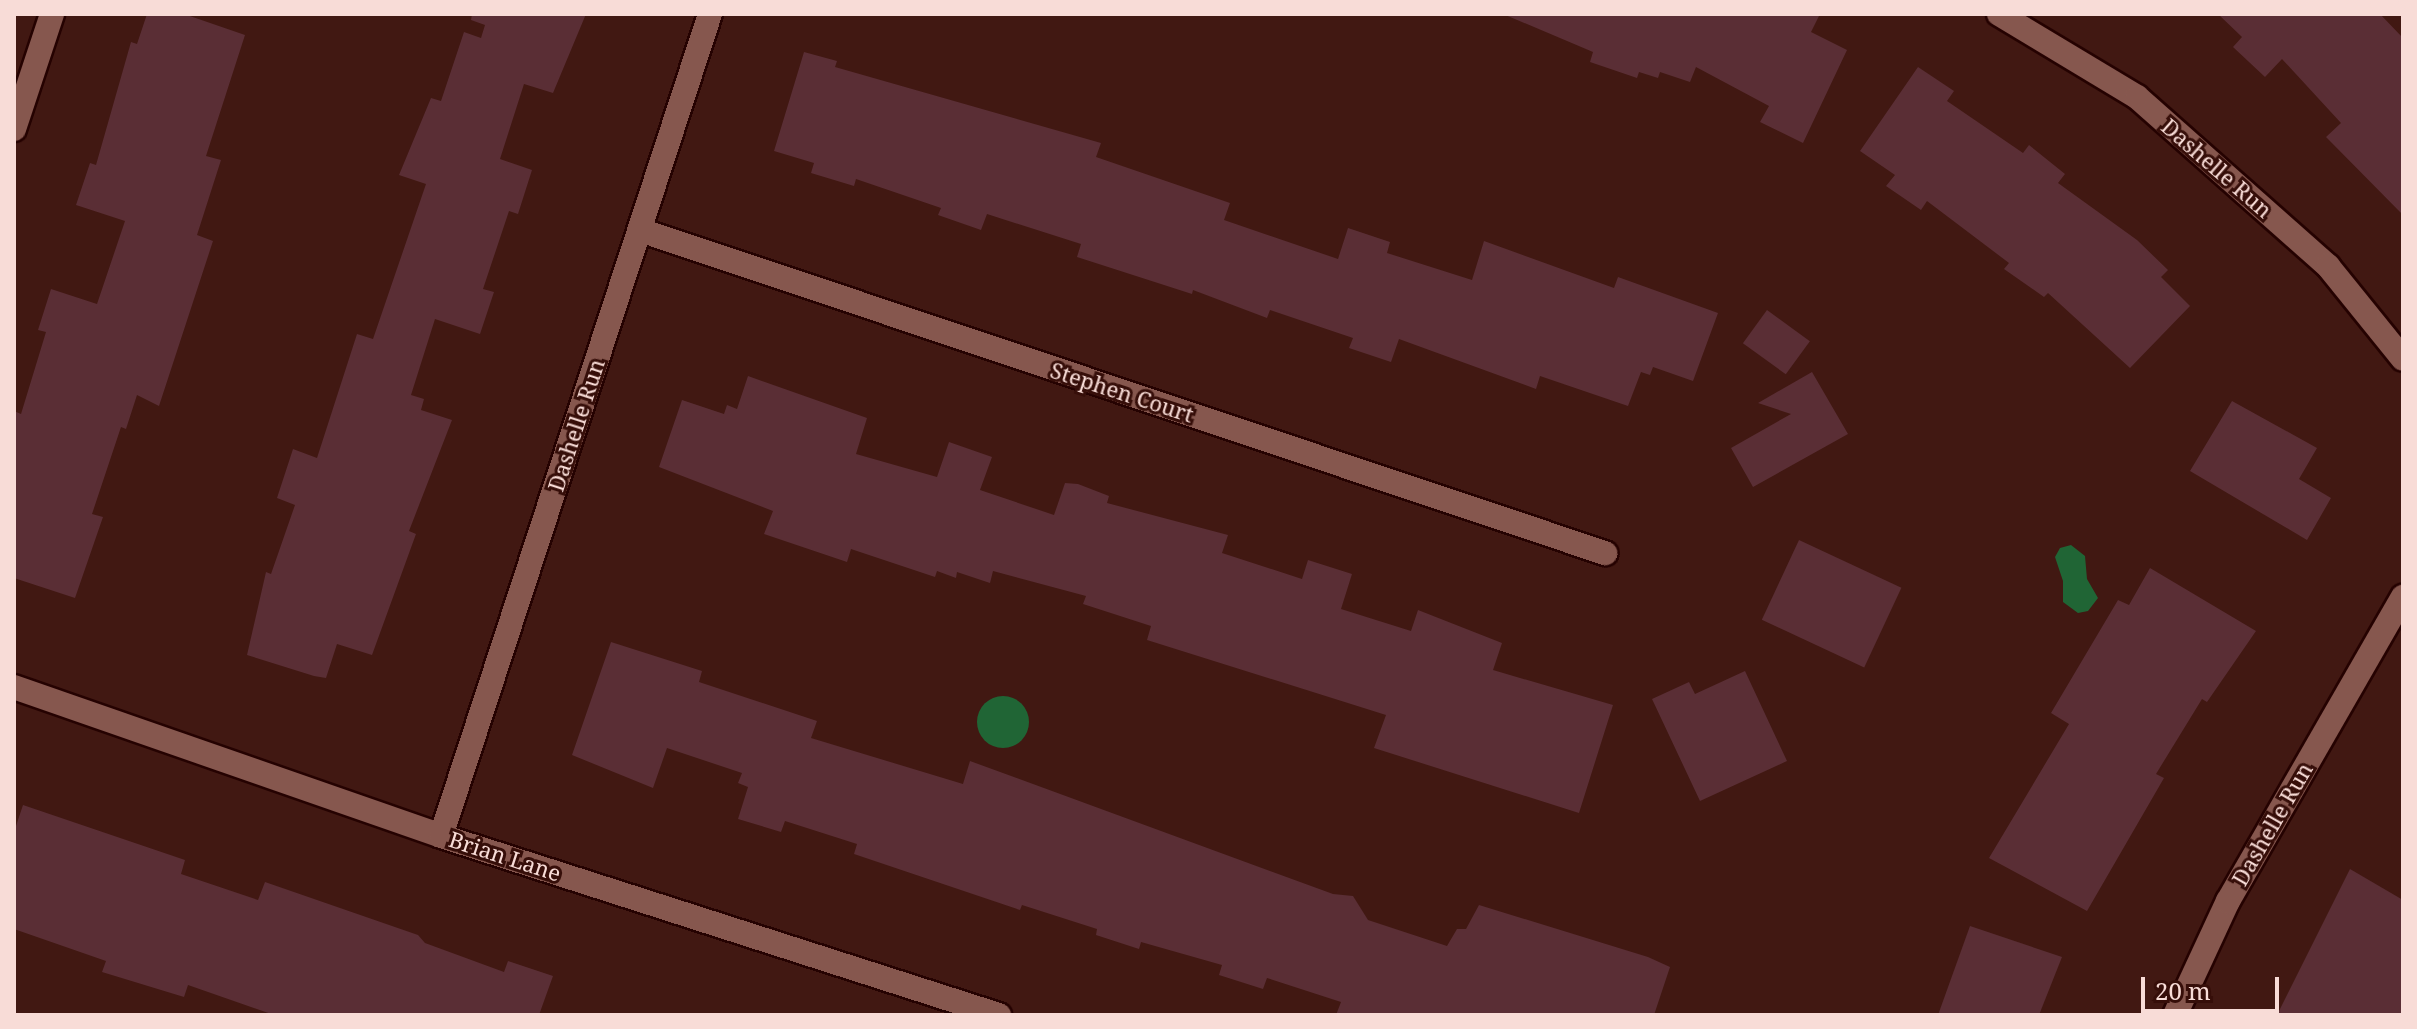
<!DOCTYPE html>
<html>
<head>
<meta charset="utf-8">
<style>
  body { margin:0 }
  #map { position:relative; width:2417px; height:1029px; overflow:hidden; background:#411812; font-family:"Noto Serif",serif }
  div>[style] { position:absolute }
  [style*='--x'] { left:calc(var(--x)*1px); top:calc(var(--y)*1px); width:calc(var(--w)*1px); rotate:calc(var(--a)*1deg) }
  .water>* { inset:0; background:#206535 }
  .round { border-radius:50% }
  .building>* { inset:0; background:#5a2e35; transform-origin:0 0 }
  .roads { filter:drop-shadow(2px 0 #250201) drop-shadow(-2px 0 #250201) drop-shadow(0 2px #250201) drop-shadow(0 -2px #250201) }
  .minor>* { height:24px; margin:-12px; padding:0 12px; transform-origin:12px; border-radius:12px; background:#86574e }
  span { translate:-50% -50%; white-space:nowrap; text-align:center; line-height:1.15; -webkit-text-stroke:6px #360e09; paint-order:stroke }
  .street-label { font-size:22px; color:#f8dcd7 }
  .frame { position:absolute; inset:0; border:16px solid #f8dcd7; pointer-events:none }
  .scale { position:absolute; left:2141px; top:977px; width:138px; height:36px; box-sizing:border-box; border:4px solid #f8dcd7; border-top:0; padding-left:10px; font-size:24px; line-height:28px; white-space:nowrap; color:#f8dcd7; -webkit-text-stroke:6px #360e09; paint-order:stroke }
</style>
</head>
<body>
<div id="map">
  <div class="water">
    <i style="clip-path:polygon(2071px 545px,2085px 556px,2087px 579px,2098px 598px,2088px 611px,2078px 613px,2063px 602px,2063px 581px,2055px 557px,2060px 548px)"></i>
    <i class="round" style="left:977px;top:696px;width:52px;height:52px"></i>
  </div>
  <div class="building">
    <i style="clip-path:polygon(147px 14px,184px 14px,245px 35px,206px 156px,221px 160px,197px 235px,213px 241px,159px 406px,137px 395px,126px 429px,121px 427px,92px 514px,103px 517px,75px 598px,14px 578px,14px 411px,21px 414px,46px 332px,38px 330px,51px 289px,97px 304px,125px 221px,76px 205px,90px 163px,96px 165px,131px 42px,137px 44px)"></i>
    <i style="clip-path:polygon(472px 14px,586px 14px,553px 93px,524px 84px,500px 159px,532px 170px,518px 214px,509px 211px,483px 289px,494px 292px,480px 334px,435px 319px,411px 395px,424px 399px,421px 410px,452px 420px,409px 531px,416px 534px,372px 655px,337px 644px,326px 678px,314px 676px,247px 655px,266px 572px,271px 574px,295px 505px,277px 498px,293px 449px,317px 458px,357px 334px,373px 339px,426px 184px,399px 175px,431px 98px,441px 101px,464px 32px,481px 38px,485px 25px,471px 20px)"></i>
    <i style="clip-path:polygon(1503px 14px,1820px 14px,1811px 32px,1847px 50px,1803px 143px,1760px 122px,1769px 106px,1696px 67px,1690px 82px,1660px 72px,1658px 78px,1639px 72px,1637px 78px,1590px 62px,1593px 52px)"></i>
    <i style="clip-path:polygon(2218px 14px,2380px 14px,2403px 38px,2403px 215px,2326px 137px,2341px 123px,2282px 59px,2265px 77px,2233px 47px,2242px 37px)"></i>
    <i style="clip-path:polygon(804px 52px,837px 61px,835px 67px,1101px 143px,1096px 157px,1230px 203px,1224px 220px,1338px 259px,1348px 228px,1390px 242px,1387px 253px,1472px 280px,1484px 241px,1614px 288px,1618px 277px,1718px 313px,1693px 381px,1653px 367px,1650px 375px,1641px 372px,1628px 406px,1540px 376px,1536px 389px,1399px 339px,1391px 362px,1349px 348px,1353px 338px,1270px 310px,1267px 318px,1193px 290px,1192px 294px,1077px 257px,1081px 244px,987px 214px,981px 230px,938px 215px,941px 208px,856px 179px,854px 186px,811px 173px,814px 163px,774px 151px)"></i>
    <i style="clip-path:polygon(1918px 67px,1954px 91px,1947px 101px,2023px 153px,2029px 145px,2065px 174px,2058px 183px,2137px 240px,2168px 270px,2161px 277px,2190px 306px,2130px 368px,2048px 293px,2044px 297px,2004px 269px,2009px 263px,1927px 201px,1921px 210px,1886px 186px,1895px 175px,1860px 151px)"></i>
    <i style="left:1767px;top:310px;width:53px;height:41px;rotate:36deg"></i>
    <i style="clip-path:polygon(1812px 372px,1848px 434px,1753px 487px,1731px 448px,1791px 414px,1758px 403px)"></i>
    <i style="clip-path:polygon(748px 376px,867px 418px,856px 454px,937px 477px,949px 442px,992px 457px,980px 490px,1054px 515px,1065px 483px,1078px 484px,1109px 496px,1107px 503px,1228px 535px,1222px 553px,1302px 579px,1308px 560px,1352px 574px,1341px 609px,1411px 631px,1418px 610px,1502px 643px,1493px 670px,1613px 705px,1579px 813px,1374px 748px,1386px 715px,1147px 640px,1151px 626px,1083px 604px,1086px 596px,993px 571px,990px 583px,957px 572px,956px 578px,937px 571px,935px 577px,851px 549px,847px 562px,764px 534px,773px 511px,659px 467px,682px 400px,724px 414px,727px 405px,737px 409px)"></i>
    <i style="clip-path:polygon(2232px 401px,2317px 448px,2299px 479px,2331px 498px,2307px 540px,2190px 471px)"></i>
    <i style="left:1799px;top:540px;width:113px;height:88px;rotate:25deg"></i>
    <i style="clip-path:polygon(2150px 568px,2256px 631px,2207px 702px,2202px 699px,2156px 774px,2164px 778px,2087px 911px,1989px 858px,2069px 724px,2051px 713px,2118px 600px,2129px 605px)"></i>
    <i style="clip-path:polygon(611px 642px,702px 671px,699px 682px,817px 721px,811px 738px,963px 784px,970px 761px,1333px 894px,1353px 896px,1368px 920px,1447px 946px,1457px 929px,1466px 929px,1479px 905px,1648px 957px,1670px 967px,1654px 1015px,1336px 1015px,1341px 1002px,1267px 978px,1263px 989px,1219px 975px,1222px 965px,1141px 942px,1139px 949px,1096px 935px,1097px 929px,1022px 905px,1020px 910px,854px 854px,857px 844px,785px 821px,781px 832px,738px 819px,748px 787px,738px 783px,742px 773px,667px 748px,653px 788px,572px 755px)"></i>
    <i style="clip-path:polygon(1745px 671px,1787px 761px,1700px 801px,1652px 699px,1689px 682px,1695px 694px)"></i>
    <i style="clip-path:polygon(23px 805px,185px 860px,181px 874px,258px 900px,265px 882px,418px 935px,425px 943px,504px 972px,508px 961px,553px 976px,539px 1015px,274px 1015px,188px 985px,184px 997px,102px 972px,106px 961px,14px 929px,14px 832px)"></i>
    <i style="clip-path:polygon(2350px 869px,2403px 900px,2403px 1015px,2277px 1015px)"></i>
    <i style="clip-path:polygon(1970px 926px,2062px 957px,2039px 1015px,1938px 1015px)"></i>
  </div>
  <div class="roads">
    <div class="minor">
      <i style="--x:1999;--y:14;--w:161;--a:31"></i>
      <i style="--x:2137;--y:97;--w:255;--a:41.5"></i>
      <i style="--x:2328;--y:266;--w:119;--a:51.1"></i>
      <i style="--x:14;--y:129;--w:121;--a:-71.7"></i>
      <i style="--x:640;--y:230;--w:1018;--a:18.51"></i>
      <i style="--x:14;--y:687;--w:452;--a:19.2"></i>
      <i style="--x:441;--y:836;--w:586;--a:17.79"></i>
      <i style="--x:441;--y:836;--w:865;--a:-71.88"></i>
      <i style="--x:2175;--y:1015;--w:126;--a:-65.1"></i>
      <i style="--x:2228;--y:901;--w:351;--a:-60.1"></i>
    </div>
  </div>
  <div class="street-label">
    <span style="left:2217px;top:168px;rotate:41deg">Dashelle Run</span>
    <span style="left:1122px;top:392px;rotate:18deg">Stephen Court</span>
    <span style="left:576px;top:425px;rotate:-72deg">Dashelle Run</span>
    <span style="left:2272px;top:824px;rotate:-60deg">Dashelle Run</span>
    <span style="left:505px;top:856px;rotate:18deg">Brian Lane</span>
  </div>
  <div class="frame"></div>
  <div class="scale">20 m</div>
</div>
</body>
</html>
